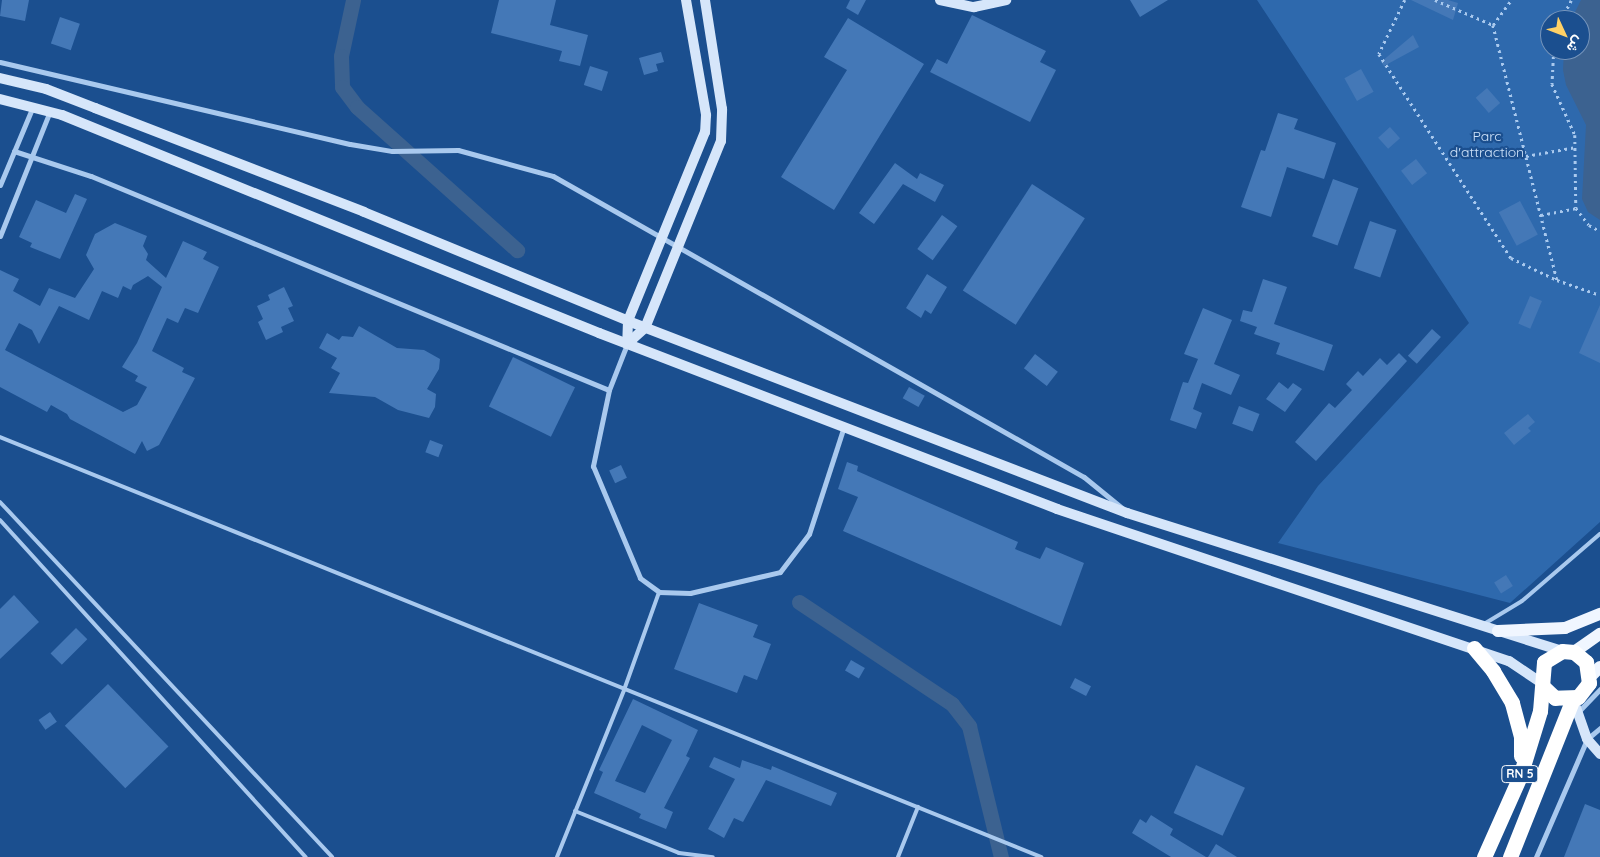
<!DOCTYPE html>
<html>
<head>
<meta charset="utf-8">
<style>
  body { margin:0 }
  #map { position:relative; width:1600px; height:857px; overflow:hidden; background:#1b4f8f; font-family:Quicksand,Vazirmatn,sans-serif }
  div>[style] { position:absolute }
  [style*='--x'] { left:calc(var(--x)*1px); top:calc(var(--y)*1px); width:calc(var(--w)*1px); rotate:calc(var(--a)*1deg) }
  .green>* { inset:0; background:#2e69ad }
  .water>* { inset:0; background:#3c6290 }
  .canal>* { height:15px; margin:-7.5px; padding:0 7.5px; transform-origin:7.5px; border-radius:7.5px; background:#3c6290 }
  .building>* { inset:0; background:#4478b7; transform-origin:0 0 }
  .path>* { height:2.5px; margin-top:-1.25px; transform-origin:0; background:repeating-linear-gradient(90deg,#a9c9ee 0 2.5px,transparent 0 6.5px) }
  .lane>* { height:4px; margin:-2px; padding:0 2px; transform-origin:2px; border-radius:2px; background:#a9c9ee }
  .street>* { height:5px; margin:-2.5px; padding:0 2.5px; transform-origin:2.5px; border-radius:2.5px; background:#a9c9ee }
  .secondary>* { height:10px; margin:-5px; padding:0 5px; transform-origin:5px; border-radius:5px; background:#d6e6fa }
  .primary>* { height:12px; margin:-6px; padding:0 6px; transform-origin:6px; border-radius:6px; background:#f0f6ff }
  .highway>* { height:15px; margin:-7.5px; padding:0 7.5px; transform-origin:7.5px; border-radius:7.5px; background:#fff }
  span { translate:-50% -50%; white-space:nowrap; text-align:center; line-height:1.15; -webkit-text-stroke:4.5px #1b4f8f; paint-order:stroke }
  .shield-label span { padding:1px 4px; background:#1b4f8f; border:1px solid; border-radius:4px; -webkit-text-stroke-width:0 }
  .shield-label { font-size:12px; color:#fff; font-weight:700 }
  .park-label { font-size:14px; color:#cfe3fa }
  .north { position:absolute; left:1540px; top:10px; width:50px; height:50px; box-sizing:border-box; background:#1b4f8f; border:1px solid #7695bc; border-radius:50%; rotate:133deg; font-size:14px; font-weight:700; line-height:20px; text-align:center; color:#fff }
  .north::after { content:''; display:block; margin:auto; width:18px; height:22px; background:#ffd166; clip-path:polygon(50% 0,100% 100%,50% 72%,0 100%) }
</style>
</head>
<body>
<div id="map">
  <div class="green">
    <i style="clip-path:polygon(evenodd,1257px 0,1600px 0,1600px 522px,1510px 603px,1278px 543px,1318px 486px,1469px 323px,1257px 0,1550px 20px,1580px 20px,1580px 50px,1550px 50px,1550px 20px)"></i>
  </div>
  <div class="water">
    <i style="clip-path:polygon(1581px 0,1600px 0,1600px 220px,1588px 212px,1582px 199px,1586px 125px,1566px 85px,1563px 70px,1564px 50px,1580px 50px,1580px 20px,1571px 20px)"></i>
  </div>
  <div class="canal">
    <i style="--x:353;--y:0;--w:57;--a:102.1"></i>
    <i style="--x:341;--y:56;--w:31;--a:88"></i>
    <i style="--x:342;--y:87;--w:25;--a:53"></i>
    <i style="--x:357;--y:107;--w:215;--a:41.8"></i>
    <i style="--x:799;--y:602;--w:184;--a:33.7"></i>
    <i style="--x:952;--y:704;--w:28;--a:52"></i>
    <i style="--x:969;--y:726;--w:135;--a:76.3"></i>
  </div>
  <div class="building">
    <i style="clip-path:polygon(2px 0,29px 0,25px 21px,0 16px)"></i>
    <i style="clip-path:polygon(499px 0,556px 0,550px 25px,588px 35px,580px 66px,559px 61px,562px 51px,491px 33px)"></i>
    <i style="clip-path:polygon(850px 0,866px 0,858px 15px,846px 8px)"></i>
    <i style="clip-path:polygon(1130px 0,1168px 0,1140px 17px)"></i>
    <i style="clip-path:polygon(1411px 0,1448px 0,1458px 3px,1453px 20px)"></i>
    <i style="clip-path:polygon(972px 15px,1046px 51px,1040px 62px,1056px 70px,1030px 122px,930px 72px,937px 59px,947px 64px)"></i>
    <i style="left:60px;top:17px;width:21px;height:28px;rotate:19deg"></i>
    <i style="clip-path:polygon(848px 18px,924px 64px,834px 210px,781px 177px,847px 70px,824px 57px)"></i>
    <i style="clip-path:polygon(1413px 35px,1419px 47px,1384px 66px,1381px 62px)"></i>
    <i style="clip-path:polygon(661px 52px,664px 62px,656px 64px,658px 71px,644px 75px,639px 58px)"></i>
    <i style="left:590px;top:66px;width:19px;height:20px;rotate:18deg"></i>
    <i style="left:1361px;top:69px;width:26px;height:19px;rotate:61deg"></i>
    <i style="left:1487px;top:88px;width:20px;height:15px;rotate:49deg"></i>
    <i style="clip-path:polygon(1278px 113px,1298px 119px,1294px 129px,1336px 143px,1324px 179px,1287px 167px,1271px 217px,1241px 207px,1261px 150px,1265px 151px)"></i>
    <i style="left:1390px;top:127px;width:15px;height:16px;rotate:48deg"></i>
    <i style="left:1416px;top:159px;width:18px;height:19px;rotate:52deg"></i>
    <i style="clip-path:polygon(895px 163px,917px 179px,920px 173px,944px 185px,935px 202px,903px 184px,874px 224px,859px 213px)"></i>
    <i style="left:1333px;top:179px;width:27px;height:61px;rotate:20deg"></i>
    <i style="left:1032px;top:184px;width:63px;height:127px;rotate:33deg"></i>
    <i style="clip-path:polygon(75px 194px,87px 199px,60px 259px,30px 247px,32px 243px,19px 237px,36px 200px,66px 213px)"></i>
    <i style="left:1520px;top:201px;width:38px;height:24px;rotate:62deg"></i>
    <i style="left:942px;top:215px;width:19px;height:42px;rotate:36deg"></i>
    <i style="left:1370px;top:221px;width:28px;height:50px;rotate:19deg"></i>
    <i style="clip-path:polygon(evenodd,115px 223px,147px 236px,143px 246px,148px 254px,146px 260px,166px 278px,183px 241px,207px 252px,203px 259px,219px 267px,198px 313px,185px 308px,178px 323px,167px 318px,152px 351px,184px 368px,182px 372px,195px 378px,159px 445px,147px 451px,142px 441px,135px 454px,70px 419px,67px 414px,51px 405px,47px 412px,0 387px,0 270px,19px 279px,13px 291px,40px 306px,49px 288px,75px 298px,94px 269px,86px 255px,95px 234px,115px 223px,148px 276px,162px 287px,137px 343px,122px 367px,138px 376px,135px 381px,147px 387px,137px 405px,123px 412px,5px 350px,19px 323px,32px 330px,39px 344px,59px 306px,89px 320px,102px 291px,118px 298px,123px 286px,131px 290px,133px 285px,148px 276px)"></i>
    <i style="clip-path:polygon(927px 274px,947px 287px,931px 314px,925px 310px,921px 318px,906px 308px)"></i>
    <i style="clip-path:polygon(1263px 279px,1287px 287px,1274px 324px,1333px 345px,1324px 371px,1276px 354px,1280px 343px,1254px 334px,1257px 327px,1240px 321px,1243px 310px,1252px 312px)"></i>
    <i style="clip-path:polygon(284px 287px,293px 306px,288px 308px,294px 321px,281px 327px,283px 332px,266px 340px,258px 322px,263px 319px,257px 306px,270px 300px,268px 295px)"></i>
    <i style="left:1530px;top:296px;width:13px;height:30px;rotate:23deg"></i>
    <i style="clip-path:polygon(1600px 305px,1600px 363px,1579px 353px)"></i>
    <i style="clip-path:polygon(1203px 308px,1232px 320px,1214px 364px,1240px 375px,1231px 395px,1202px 383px,1193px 409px,1202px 413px,1196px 429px,1170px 420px,1183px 382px,1188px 383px,1198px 359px,1184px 354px)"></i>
    <i style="clip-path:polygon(359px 326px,397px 348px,424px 350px,440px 359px,439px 369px,427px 389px,436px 394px,435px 407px,429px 418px,398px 410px,375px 397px,329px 393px,340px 373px,331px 368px,337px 358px,319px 348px,327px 333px,339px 340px,342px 336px,353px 337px)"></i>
    <i style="left:1432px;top:329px;width:12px;height:36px;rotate:42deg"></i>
    <i style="clip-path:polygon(1399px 353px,1407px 361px,1316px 461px,1295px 442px,1329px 403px,1335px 408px,1352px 390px,1346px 384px,1358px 371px,1363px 376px,1380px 358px,1387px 365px)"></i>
    <i style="left:1035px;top:354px;width:29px;height:18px;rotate:38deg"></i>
    <i style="left:513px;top:357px;width:69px;height:55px;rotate:26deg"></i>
    <i style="clip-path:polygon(1279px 382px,1288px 389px,1293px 383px,1302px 389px,1285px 412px,1266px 399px)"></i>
    <i style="left:909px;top:387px;width:18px;height:13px;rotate:29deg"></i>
    <i style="left:1239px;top:406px;width:22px;height:19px;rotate:21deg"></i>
    <i style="clip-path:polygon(1528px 414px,1535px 422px,1528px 428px,1531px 431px,1514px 445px,1504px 433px)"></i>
    <i style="left:430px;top:440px;width:14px;height:13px;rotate:21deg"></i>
    <i style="clip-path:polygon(847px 462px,858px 466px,857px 471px,1018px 542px,1015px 549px,1040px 559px,1046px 547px,1084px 563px,1061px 626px,843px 531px,858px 497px,838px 489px)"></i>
    <i style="left:621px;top:465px;width:14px;height:13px;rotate:65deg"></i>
    <i style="left:1506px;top:575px;width:13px;height:14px;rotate:58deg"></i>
    <i style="clip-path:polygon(14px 595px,39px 622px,0 659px,0 609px)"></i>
    <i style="clip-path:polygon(699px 603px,758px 625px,753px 637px,771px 644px,757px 680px,744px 675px,737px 693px,674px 669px)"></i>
    <i style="left:76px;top:628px;width:16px;height:36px;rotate:45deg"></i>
    <i style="left:851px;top:660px;width:16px;height:12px;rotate:30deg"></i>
    <i style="left:1075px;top:678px;width:18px;height:11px;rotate:27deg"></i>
    <i style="left:108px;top:684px;width:87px;height:60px;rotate:46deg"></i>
    <i style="clip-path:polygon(evenodd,633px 699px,698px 730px,686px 756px,690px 758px,664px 808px,673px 812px,666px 829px,639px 818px,641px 814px,633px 810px,594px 793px,603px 772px,599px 770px,633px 699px,642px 725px,672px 740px,645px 793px,615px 781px,642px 725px)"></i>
    <i style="left:50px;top:712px;width:12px;height:14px;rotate:55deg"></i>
    <i style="clip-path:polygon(714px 757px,740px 768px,742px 760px,771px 770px,772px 766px,837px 793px,831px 806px,766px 780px,743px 822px,734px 818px,724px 838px,708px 829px,735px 779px,709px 767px)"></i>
    <i style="left:1196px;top:765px;width:54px;height:53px;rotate:25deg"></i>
    <i style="clip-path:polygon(1585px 804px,1600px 810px,1600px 857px,1564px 857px)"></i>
    <i style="clip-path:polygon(1151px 815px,1173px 829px,1170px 835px,1206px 857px,1171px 857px,1132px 833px,1140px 819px,1146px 823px)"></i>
    <i style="clip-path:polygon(1216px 844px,1237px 857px,1208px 857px)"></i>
  </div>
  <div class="path">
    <i style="--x:1405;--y:0;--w:60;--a:115.7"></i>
    <i style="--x:1379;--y:54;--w:243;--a:57.1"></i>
    <i style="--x:1511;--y:258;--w:51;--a:25.6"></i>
    <i style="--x:1435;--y:0;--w:63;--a:23.3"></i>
    <i style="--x:1561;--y:20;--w:22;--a:-63"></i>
    <i style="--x:1493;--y:25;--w:263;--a:75.9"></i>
    <i style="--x:1557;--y:280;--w:46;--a:19.2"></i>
    <i style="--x:1493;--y:25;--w:31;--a:-54"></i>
    <i style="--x:1554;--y:50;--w:34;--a:93"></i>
    <i style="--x:1552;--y:84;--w:56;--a:65.7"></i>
    <i style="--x:1575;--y:135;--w:73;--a:89.2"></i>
    <i style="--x:1576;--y:208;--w:21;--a:53"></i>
    <i style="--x:1589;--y:225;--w:13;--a:29"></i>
    <i style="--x:1526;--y:156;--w:51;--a:-10.2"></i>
    <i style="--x:1541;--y:215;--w:36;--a:-11"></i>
  </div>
  <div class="lane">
    <i style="--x:0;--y:437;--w:1123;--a:21.97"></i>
    <i style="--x:0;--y:502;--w:486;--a:46.9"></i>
    <i style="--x:0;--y:520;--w:455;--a:47.8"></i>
    <i style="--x:1484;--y:624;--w:44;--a:-31.2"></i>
    <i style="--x:1522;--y:601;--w:103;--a:-40.7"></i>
    <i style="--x:575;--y:811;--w:112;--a:22"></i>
    <i style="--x:679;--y:853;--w:34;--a:7"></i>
    <i style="--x:557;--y:857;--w:180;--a:-68.1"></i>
    <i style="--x:624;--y:690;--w:104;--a:-70.3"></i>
    <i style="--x:898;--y:857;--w:54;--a:-68.2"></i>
  </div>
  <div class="street">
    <i style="--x:0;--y:62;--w:359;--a:13.2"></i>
    <i style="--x:350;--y:144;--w:43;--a:9.5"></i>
    <i style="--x:392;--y:151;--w:66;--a:-0.9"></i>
    <i style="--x:458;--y:150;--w:98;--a:15.3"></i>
    <i style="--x:553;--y:176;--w:610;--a:29.55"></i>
    <i style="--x:1084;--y:477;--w:49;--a:39.2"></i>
    <i style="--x:14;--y:151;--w:81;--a:18"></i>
    <i style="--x:91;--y:176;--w:560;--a:22.45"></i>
    <i style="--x:0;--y:185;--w:86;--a:-67.3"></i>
    <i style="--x:0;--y:236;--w:135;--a:-68.2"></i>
    <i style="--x:627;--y:344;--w:49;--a:111.4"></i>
    <i style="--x:609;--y:390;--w:78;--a:101.9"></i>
    <i style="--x:593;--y:466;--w:121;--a:67.2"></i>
    <i style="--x:640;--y:578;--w:24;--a:36"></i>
    <i style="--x:659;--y:592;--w:31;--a:2"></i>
    <i style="--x:690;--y:593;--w:92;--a:-13.1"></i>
    <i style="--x:780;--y:572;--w:48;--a:-52.7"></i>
    <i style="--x:809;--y:534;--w:114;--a:-72"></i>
    <i style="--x:1578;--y:712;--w:32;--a:-46"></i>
    <i style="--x:1536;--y:857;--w:129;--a:-66.6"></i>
    <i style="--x:1587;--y:739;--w:17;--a:-40"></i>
  </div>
  <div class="secondary">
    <i style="--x:686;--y:0;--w:117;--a:80.1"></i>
    <i style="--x:706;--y:115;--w:17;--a:93"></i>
    <i style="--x:705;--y:132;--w:204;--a:112.2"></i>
    <i style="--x:628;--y:321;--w:23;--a:92"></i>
    <i style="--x:627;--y:344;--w:24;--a:-42"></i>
    <i style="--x:645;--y:328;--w:202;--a:-67.9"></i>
    <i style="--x:721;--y:141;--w:32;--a:-88"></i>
    <i style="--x:722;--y:109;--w:110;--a:-98.9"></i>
    <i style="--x:940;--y:0;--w:35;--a:12"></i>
    <i style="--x:974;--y:7;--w:33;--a:-12"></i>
    <i style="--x:0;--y:78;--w:47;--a:13.4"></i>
    <i style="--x:46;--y:89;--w:53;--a:21.2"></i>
    <i style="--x:95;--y:108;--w:288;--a:21.1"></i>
    <i style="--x:364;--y:212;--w:286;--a:22.4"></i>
    <i style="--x:628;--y:321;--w:535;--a:21.05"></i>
    <i style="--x:1127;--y:513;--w:456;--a:17.6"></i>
    <i style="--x:0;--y:99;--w:64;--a:14.5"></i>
    <i style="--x:62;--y:115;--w:580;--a:22.1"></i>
    <i style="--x:599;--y:333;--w:491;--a:21"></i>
    <i style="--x:1057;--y:509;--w:477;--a:18.6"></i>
    <i style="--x:1509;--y:661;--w:40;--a:34"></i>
    <i style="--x:1573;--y:699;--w:42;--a:70.7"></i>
    <i style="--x:1587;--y:739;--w:20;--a:49"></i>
  </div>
  <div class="primary">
    <i style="--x:1498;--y:631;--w:67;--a:-2.6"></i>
    <i style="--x:1565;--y:628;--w:38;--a:-22"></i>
    <i style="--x:1574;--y:652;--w:32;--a:-35"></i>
    <i style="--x:1590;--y:677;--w:14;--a:-45"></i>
  </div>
  <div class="highway">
    <i style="--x:1474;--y:648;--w:30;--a:50"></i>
    <i style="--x:1493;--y:671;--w:37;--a:59"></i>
    <i style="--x:1512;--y:703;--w:34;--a:75"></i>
    <i style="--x:1521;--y:736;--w:20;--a:90"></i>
    <i style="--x:1484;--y:857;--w:89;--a:-66"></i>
    <i style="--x:1520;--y:776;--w:68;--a:-72.9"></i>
    <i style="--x:1540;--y:711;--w:49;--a:-85.3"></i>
    <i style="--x:1544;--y:662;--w:21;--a:-31"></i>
    <i style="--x:1562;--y:651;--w:12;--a:5"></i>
    <i style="--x:1574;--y:652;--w:16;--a:40"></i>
    <i style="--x:1586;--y:662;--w:21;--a:82"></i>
    <i style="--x:1589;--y:683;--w:18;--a:128"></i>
    <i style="--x:1578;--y:697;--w:23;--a:178"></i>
    <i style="--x:1555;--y:698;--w:16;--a:-137"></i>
    <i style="--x:1510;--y:857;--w:170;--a:-68.3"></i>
  </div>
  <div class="shield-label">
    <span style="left:1520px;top:774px">RN 5</span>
  </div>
  <div class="park-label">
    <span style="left:1487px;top:144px">Parc<br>d'attraction</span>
  </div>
  <div class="north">ش</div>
</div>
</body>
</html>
